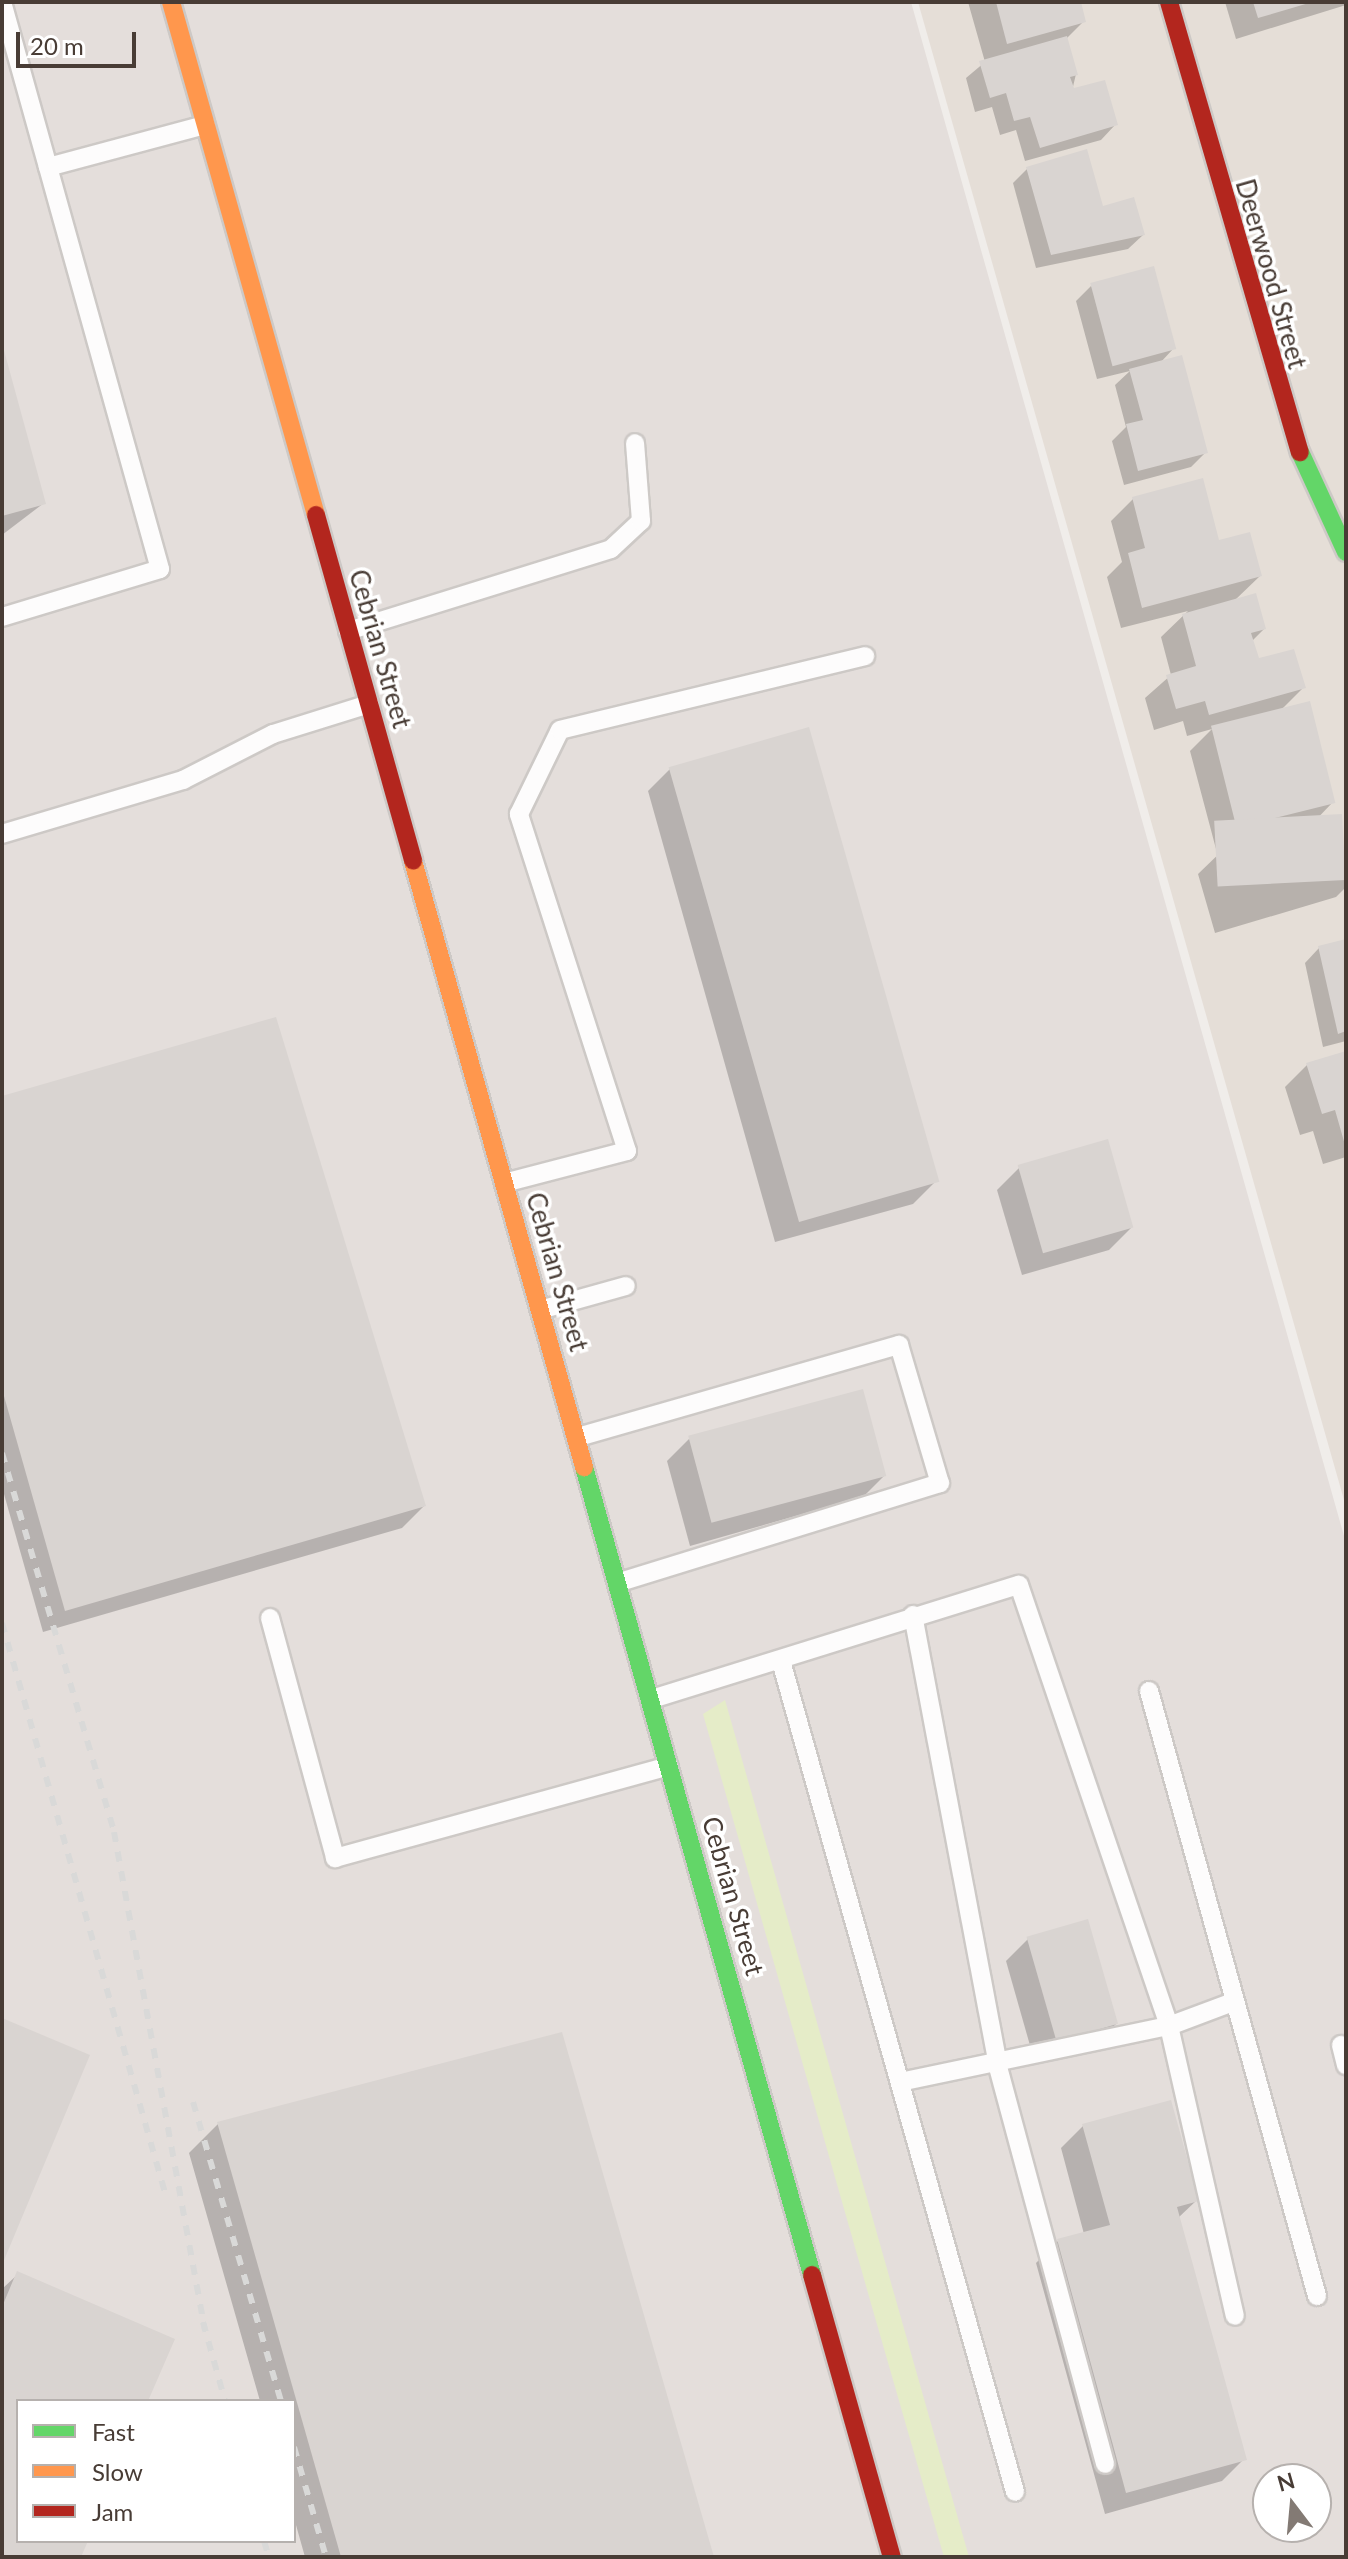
<!DOCTYPE html>
<html>
<head>
<meta charset="utf-8">
<style>
  body { margin:0 }
  #map { position:relative; width:1348px; height:2559px; overflow:hidden; background:#f0edea; font-family:Lato,sans-serif }
  div>[style] { position:absolute }
  [style*='--x'] { left:calc(var(--x)*1px); top:calc(var(--y)*1px); width:calc(var(--w)*1px); rotate:calc(var(--a)*1deg) }
  .residential>* { inset:0; background:#e5ded7 }
  .industrial>* { inset:0; background:#e4dedb }
  .green>* { inset:0; background:#e5ecc8 }
  .shadow>* { inset:0; background:#0003 }
  .building>* { inset:0; background:#d9d4d1; transform-origin:0 0 }
  .roads { filter:drop-shadow(2px 0 #cdc9c6) drop-shadow(-2px 0 #cdc9c6) drop-shadow(0 2px #cdc9c6) drop-shadow(0 -2px #cdc9c6) }
  .lane>* { height:18px; margin:-9px; padding:0 9px; transform-origin:9px; border-radius:9px; background:#fdfcfc }
  .fast>* { height:18px; margin:-9px; padding:0 9px; transform-origin:9px; border-radius:9px; background:#63d668 }
  .slow>* { height:18px; margin:-9px; padding:0 9px; transform-origin:9px; border-radius:9px; background:#ff974d }
  .jam>* { height:18px; margin:-9px; padding:0 9px; transform-origin:9px; border-radius:9px; background:#b3261e }
  .rail>* { height:6px; margin-top:-3px; transform-origin:0; background:repeating-linear-gradient(90deg,#d9d9d8 0 10px,transparent 0 20px) }
  span { translate:-50% -50%; white-space:nowrap; text-align:center; line-height:1.15; -webkit-text-stroke:7px #fff; paint-order:stroke }
  .street-label { font-size:26px; color:#483c35 }
  .frame { position:absolute; inset:0; border:4px solid #483c35; pointer-events:none }
  .legend { position:absolute; left:16px; top:2399px; width:280px; height:144px; box-sizing:border-box; background:#fff; border:2px solid #b6b1ae; margin:0; padding:10px 14px; list-style:none; font-size:24px; color:#483c35 }
  .legend li { display:flex; align-items:center; gap:16px; height:40px }
  .legend b { width:40px; border:2px solid #b6b1ae }
  .north { position:absolute; left:1252px; top:2463px; width:80px; height:80px; box-sizing:border-box; background:#fff; border:2px solid #b6b1ae; border-radius:50%; rotate:344deg; font-size:22px; font-weight:700; line-height:32px; text-align:center; color:#483c35 }
  .north::after { content:''; display:block; margin:auto; width:28px; height:36px; background:#837a74; clip-path:polygon(50% 0,100% 100%,50% 72%,0 100%) }
  .scale { position:absolute; left:16px; top:32px; width:120px; height:36px; box-sizing:border-box; border:4px solid #483c35; border-top:0; padding-left:10px; font-size:24px; line-height:28px; white-space:nowrap; color:#483c35; -webkit-text-stroke:6px #fff; paint-order:stroke }
</style>
</head>
<body>
<div id="map">
  <div class="residential">
    <i style="clip-path:polygon(918px 2px,1346px 2px,1346px 1507px)"></i>
  </div>
  <div class="industrial">
    <i style="clip-path:polygon(evenodd,2px 2px,911px 2px,1346px 1543px,1346px 2557px,2px 2557px,2px 2px,18px 2401px,294px 2401px,294px 2541px,18px 2541px,18px 2401px,2px 2px,1268px 2479px,1316px 2479px,1316px 2527px,1268px 2527px,1268px 2479px)"></i>
  </div>
  <div class="green">
    <i style="clip-path:polygon(725px 1700px,775px 1875px,969px 2557px,944px 2557px,870px 2300px,703px 1714px)"></i>
  </div>
  <div class="shadow">
    <i style="clip-path:polygon(968px 2px,1079px 2px,1084px 21px,1066px 39px,1076px 74px,1072px 91px,1115px 125px,1101px 140px,1025px 161px,1016px 130px,1000px 135px,992px 107px,975px 112px,966px 78px,985px 62px)"></i>
    <i style="clip-path:polygon(1225px 2px,1346px 2px,1346px 5px,1236px 39px)"></i>
    <i style="clip-path:polygon(1027px 169px,1102px 208px,1143px 235px,1128px 249px,1036px 268px,1013px 183px)"></i>
    <i style="clip-path:polygon(1091px 286px,1174px 348px,1160px 363px,1206px 452px,1191px 467px,1124px 485px,1112px 441px,1126px 427px,1115px 385px,1130px 371px,1097px 379px,1076px 301px)"></i>
    <i style="clip-path:polygon(2px 347px,44px 503px,2px 535px)"></i>
    <i style="clip-path:polygon(1133px 499px,1217px 543px,1260px 576px,1234px 601px,1264px 629px,1252px 641px,1257px 661px,1303px 688px,1280px 711px,1333px 802px,1310px 826px,1340px 817px,1346px 887px,1336px 897px,1215px 933px,1198px 874px,1226px 847px,1216px 849px,1190px 751px,1212px 729px,1187px 736px,1183px 721px,1154px 730px,1145px 698px,1171px 675px,1161px 637px,1188px 611px,1121px 628px,1107px 577px,1122px 562px,1111px 521px)"></i>
    <i style="clip-path:polygon(670px 769px,935px 1182px,913px 1204px,775px 1242px,648px 791px)"></i>
    <i style="clip-path:polygon(1346px 941px,1346px 1041px,1323px 1047px,1305px 963px,1319px 948px)"></i>
    <i style="clip-path:polygon(1346px 1053px,1346px 1157px,1323px 1164px,1313px 1131px,1300px 1135px,1285px 1087px,1307px 1065px)"></i>
    <i style="clip-path:polygon(2px 1098px,424px 1506px,402px 1528px,43px 1632px,2px 1487px)"></i>
    <i style="clip-path:polygon(1019px 1168px,1131px 1228px,1109px 1250px,1022px 1275px,997px 1190px)"></i>
    <i style="clip-path:polygon(689px 1439px,885px 1475px,863px 1497px,690px 1546px,667px 1461px)"></i>
    <i style="clip-path:polygon(1029px 1938px,1116px 2024px,1094px 2046px,1035px 2063px,1006px 1961px)"></i>
    <i style="clip-path:polygon(218px 2124px,712px 2557px,305px 2557px,294px 2518px,294px 2401px,260px 2401px,189px 2153px)"></i>
    <i style="clip-path:polygon(1083px 2126px,1197px 2200px,1178px 2218px,1244px 2459px,1222px 2481px,1105px 2514px,1036px 2263px,1058px 2241px,1084px 2234px,1061px 2148px)"></i>
    <i style="clip-path:polygon(18px 2274px,146px 2401px,18px 2401px,18px 2541px,86px 2541px,79px 2557px,2px 2557px,2px 2289px)"></i>
  </div>
  <div class="building">
    <i style="clip-path:polygon(996px 2px,1081px 2px,1086px 22px,1007px 44px)"></i>
    <i style="clip-path:polygon(1253px 2px,1308px 2px,1309px 3px,1258px 18px)"></i>
    <i style="clip-path:polygon(1067px 36px,1078px 75px,1070px 77px,1074px 88px,1105px 80px,1118px 125px,1040px 148px,1030px 117px,1014px 121px,1006px 93px,990px 98px,979px 61px)"></i>
    <i style="clip-path:polygon(1087px 149px,1103px 206px,1134px 197px,1145px 235px,1051px 255px,1026px 167px)"></i>
    <i style="left:1154px;top:266px;width:86px;height:66px;rotate:75deg"></i>
    <i style="clip-path:polygon(2px 343px,46px 504px,2px 516px)"></i>
    <i style="clip-path:polygon(1182px 355px,1208px 453px,1138px 471px,1126px 424px,1143px 420px,1129px 369px)"></i>
    <i style="clip-path:polygon(1203px 478px,1219px 540px,1250px 532px,1262px 576px,1142px 608px,1128px 553px,1145px 548px,1132px 497px)"></i>
    <i style="clip-path:polygon(1256px 593px,1266px 629px,1251px 633px,1259px 658px,1294px 649px,1306px 688px,1209px 715px,1205px 701px,1176px 709px,1166px 675px,1196px 666px,1182px 614px)"></i>
    <i style="left:1310px;top:701px;width:105px;height:102px;rotate:76deg"></i>
    <i style="left:809px;top:727px;width:473px;height:146px;rotate:74deg"></i>
    <i style="left:1342px;top:814px;width:66px;height:128px;rotate:87deg"></i>
    <i style="clip-path:polygon(1346px 939px,1346px 1031px,1338px 1034px,1318px 946px)"></i>
    <i style="clip-path:polygon(276px 1017px,426px 1506px,65px 1611px,2px 1389px,2px 1096px)"></i>
    <i style="clip-path:polygon(1346px 1051px,1346px 1145px,1345px 1145px,1335px 1110px,1322px 1114px,1306px 1063px)"></i>
    <i style="left:1108px;top:1139px;width:92px;height:94px;rotate:74deg"></i>
    <i style="left:863px;top:1389px;width:90px;height:181px;rotate:75deg"></i>
    <i style="left:1088px;top:1919px;width:109px;height:64px;rotate:74deg"></i>
    <i style="clip-path:polygon(2px 2018px,90px 2055px,2px 2265px)"></i>
    <i style="clip-path:polygon(562px 2032px,714px 2557px,341px 2557px,217px 2122px)"></i>
    <i style="clip-path:polygon(1171px 2100px,1199px 2201px,1177px 2207px,1247px 2460px,1126px 2493px,1057px 2239px,1110px 2225px,1082px 2124px)"></i>
    <i style="clip-path:polygon(17px 2271px,175px 2339px,148px 2401px,18px 2401px,18px 2541px,88px 2541px,81px 2557px,2px 2557px,2px 2307px)"></i>
  </div>
  <div class="roads">
    <div class="lane">
      <i style="--x:48;--y:167;--w:163;--a:-15"></i>
      <i style="--x:2;--y:617;--w:165;--a:-16.9"></i>
      <i style="--x:160;--y:569;--w:589;--a:-105.57"></i>
      <i style="--x:348;--y:631;--w:275;--a:-17.3"></i>
      <i style="--x:611;--y:549;--w:41;--a:-43"></i>
      <i style="--x:641;--y:521;--w:78;--a:-94.4"></i>
      <i style="--x:2;--y:834;--w:189;--a:-16.6"></i>
      <i style="--x:183;--y:780;--w:101;--a:-27.1"></i>
      <i style="--x:273;--y:734;--w:101;--a:-17.4"></i>
      <i style="--x:504;--y:1183;--w:127;--a:-14.6"></i>
      <i style="--x:627;--y:1151;--w:354;--a:-107.8"></i>
      <i style="--x:519;--y:814;--w:93;--a:-64"></i>
      <i style="--x:560;--y:730;--w:314;--a:-13.6"></i>
      <i style="--x:540;--y:1310;--w:89;--a:-15.6"></i>
      <i style="--x:578;--y:1437;--w:334;--a:-16"></i>
      <i style="--x:899;--y:1345;--w:144;--a:73.5"></i>
      <i style="--x:940;--y:1483;--w:334;--a:162.8"></i>
      <i style="--x:913;--y:1615;--w:460;--a:79.3"></i>
      <i style="--x:998;--y:2067;--w:411;--a:74.9"></i>
      <i style="--x:270;--y:1618;--w:249;--a:74.8"></i>
      <i style="--x:335;--y:1858;--w:346;--a:-15.4"></i>
      <i style="--x:781;--y:1661;--w:863;--a:74.27"></i>
      <i style="--x:1149;--y:1691;--w:628;--a:74.48"></i>
      <i style="--x:652;--y:1699;--w:384;--a:-17.3"></i>
      <i style="--x:1019;--y:1585;--w:466;--a:71.2"></i>
      <i style="--x:1169;--y:2026;--w:297;--a:77.2"></i>
      <i style="--x:1341;--y:2045;--w:21;--a:76"></i>
      <i style="--x:900;--y:2082;--w:275;--a:-11.8"></i>
      <i style="--x:1169;--y:2026;--w:68;--a:-20.6"></i>
    </div>
    <div class="fast">
      <i style="--x:1300;--y:452;--w:110;--a:65.3"></i>
      <i style="--x:584;--y:1467;--w:840;--a:74.24"></i>
    </div>
    <div class="slow">
      <i style="--x:171;--y:2;--w:533;--a:74.22"></i>
      <i style="--x:413;--y:861;--w:630;--a:74.24"></i>
    </div>
    <div class="jam">
      <i style="--x:1169;--y:2;--w:469;--a:73.8"></i>
      <i style="--x:316;--y:515;--w:359;--a:74.3"></i>
      <i style="--x:812;--y:2275;--w:293;--a:74.2"></i>
    </div>
  </div>
  <div class="rail">
    <i style="--x:2;--y:1453;--w:395;--a:73.5"></i>
    <i style="--x:114;--y:1832;--w:507;--a:79.66"></i>
    <i style="--x:2;--y:1623;--w:596;--a:74.03"></i>
    <i style="--x:193;--y:2102;--w:312;--a:73.6"></i>
    <i style="--x:203;--y:2322;--w:82;--a:74.4"></i>
    <i style="--x:294;--y:2447;--w:115;--a:73.8"></i>
    <i style="--x:264;--y:2541;--w:17;--a:73"></i>
  </div>
  <div class="street-label">
    <span style="left:1271px;top:274px;rotate:74deg">Deerwood Street</span>
    <span style="left:380px;top:649px;rotate:74deg">Cebrian Street</span>
    <span style="left:557px;top:1272px;rotate:74deg">Cebrian Street</span>
    <span style="left:733px;top:1896px;rotate:74deg">Cebrian Street</span>
  </div>
  <div class="frame"></div>
  <ul class="legend">
  <li><b style="height:10px;background:#63d668"></b>Fast</li>
  <li><b style="height:10px;background:#ff974d"></b>Slow</li>
  <li><b style="height:10px;background:#b3261e"></b>Jam</li>
  </ul>
  <div class="north">N</div>
  <div class="scale">20 m</div>
</div>
</body>
</html>
